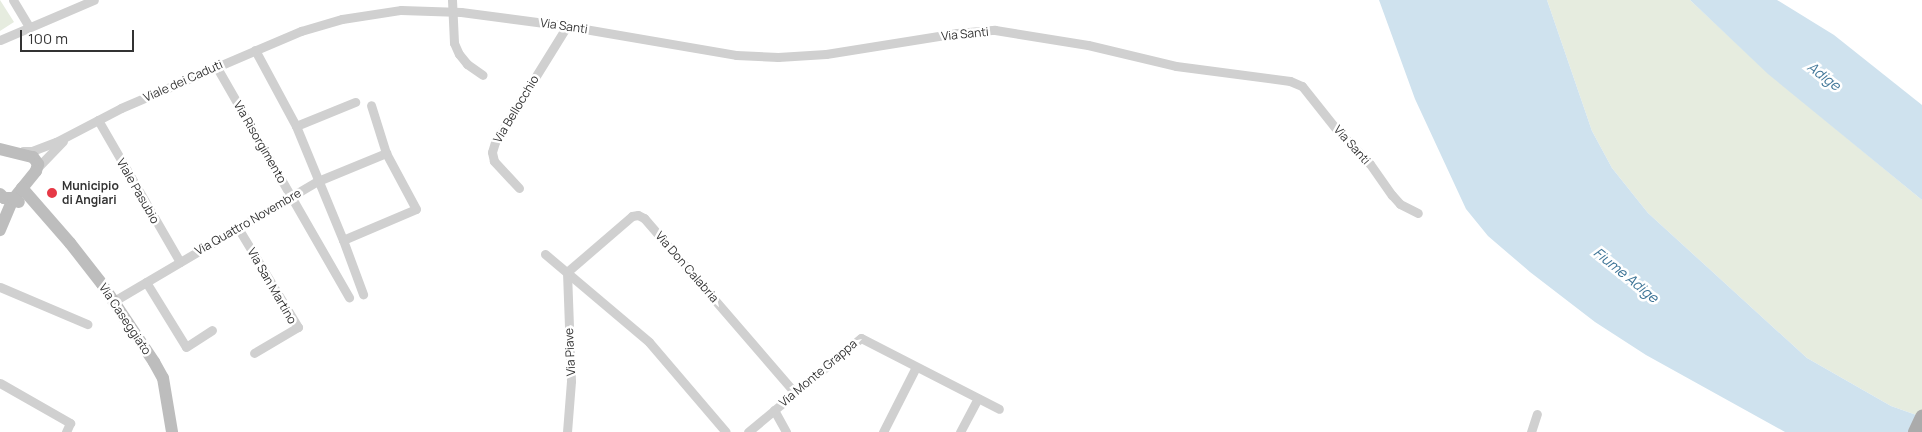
<!DOCTYPE html>
<html>
<head>
<meta charset="utf-8">
<style>
  body { margin:0 }
  #map { position:relative; width:1922px; height:432px; overflow:hidden; background:#fff; font-family:Manrope,sans-serif }
  div>[style] { position:absolute }
  [style*='--x'] { left:calc(var(--x)*1px); top:calc(var(--y)*1px); width:calc(var(--w)*1px); rotate:calc(var(--a)*1deg) }
  .green>* { inset:0; background:#e6ecdf }
  .water>* { inset:0; background:#cfe2ee }
  .street>* { height:9px; margin:-4.5px; padding:0 4.5px; transform-origin:4.5px; border-radius:4.5px; background:#d0d0d0 }
  .secondary>* { height:12px; margin:-6px; padding:0 6px; transform-origin:6px; border-radius:6px; background:#bdbdbd }
  .primary>* { height:14px; margin:-7px; padding:0 7px; transform-origin:7px; border-radius:7px; background:#ababab }
  .dots>* { width:14px; height:14px; translate:-50% -50%; box-sizing:border-box; border:2px solid #fff; border-radius:50% }
  span { translate:-50% -50%; white-space:nowrap; text-align:center; line-height:1.15; -webkit-text-stroke:5px #fff; paint-order:stroke }
  .street-label { font-size:12px; color:#333 }
  .poi-label { font-size:12px; color:#333; font-weight:700 }
  .left { translate:0 -50%; text-align:left }
  .water-label { font-size:14px; color:#3f7597; font-style:italic }
  .scale { position:absolute; left:20px; top:30px; width:114px; height:22px; box-sizing:border-box; border:2px solid #333; border-top:0; padding-left:6px; font-size:15px; line-height:18px; white-space:nowrap; color:#333; -webkit-text-stroke:4px #fff; paint-order:stroke }
</style>
</head>
<body>
<div id="map">
  <div class="green">
    <i style="clip-path:polygon(0 0,14px 22px,0 31px)"></i>
    <i style="clip-path:polygon(1547px 0,1690px 0,1768px 73px,1922px 200px,1922px 417px,1891px 406px,1807px 358px,1648px 213px,1612px 168px,1592px 131px)"></i>
  </div>
  <div class="water">
    <i style="clip-path:polygon(1379px 0,1547px 0,1592px 131px,1612px 168px,1648px 213px,1807px 358px,1891px 406px,1922px 417px,1922px 432px,1785px 432px,1646px 355px,1595px 322px,1530px 272px,1488px 236px,1466px 209px,1415px 99px)"></i>
    <i style="clip-path:polygon(1690px 0,1777px 0,1834px 35px,1922px 105px,1922px 200px,1768px 74px)"></i>
  </div>
  <div class="street">
    <i style="--x:13;--y:0;--w:31;--a:59"></i>
    <i style="--x:452;--y:0;--w:43;--a:87.3"></i>
    <i style="--x:454;--y:43;--w:12;--a:66"></i>
    <i style="--x:459;--y:54;--w:13;--a:51"></i>
    <i style="--x:467;--y:64;--w:19;--a:35"></i>
    <i style="--x:0;--y:40;--w:102;--a:-23.1"></i>
    <i style="--x:255;--y:50;--w:86;--a:61.7"></i>
    <i style="--x:296;--y:126;--w:123;--a:67.6"></i>
    <i style="--x:343;--y:240;--w:79;--a:-23"></i>
    <i style="--x:416;--y:209;--w:64;--a:-118.2"></i>
    <i style="--x:386;--y:153;--w:50;--a:-107.4"></i>
    <i style="--x:216;--y:66;--w:267;--a:60.1"></i>
    <i style="--x:98;--y:120;--w:164;--a:60"></i>
    <i style="--x:296;--y:126;--w:64;--a:-22.1"></i>
    <i style="--x:23;--y:151;--w:9;--a:0"></i>
    <i style="--x:32;--y:151;--w:26;--a:-21"></i>
    <i style="--x:56;--y:142;--w:73;--a:-27.6"></i>
    <i style="--x:121;--y:108;--w:196;--a:-23.2"></i>
    <i style="--x:301;--y:31;--w:43;--a:-16.3"></i>
    <i style="--x:342;--y:19;--w:60;--a:-8.7"></i>
    <i style="--x:401;--y:10;--w:60;--a:1.9"></i>
    <i style="--x:461;--y:12;--w:107;--a:7.5"></i>
    <i style="--x:567;--y:26;--w:171;--a:9.7"></i>
    <i style="--x:736;--y:55;--w:42;--a:2.7"></i>
    <i style="--x:778;--y:57;--w:48;--a:-3.6"></i>
    <i style="--x:826;--y:54;--w:133;--a:-9.1"></i>
    <i style="--x:957;--y:33;--w:38;--a:-5"></i>
    <i style="--x:995;--y:30;--w:94;--a:9.2"></i>
    <i style="--x:1088;--y:45;--w:90;--a:13.4"></i>
    <i style="--x:1176;--y:66;--w:115;--a:7.5"></i>
    <i style="--x:1290;--y:81;--w:13;--a:23"></i>
    <i style="--x:1302;--y:86;--w:56;--a:51.5"></i>
    <i style="--x:1337;--y:130;--w:47;--a:45.9"></i>
    <i style="--x:1370;--y:164;--w:38;--a:55"></i>
    <i style="--x:1392;--y:195;--w:12;--a:48"></i>
    <i style="--x:1400;--y:204;--w:20;--a:27"></i>
    <i style="--x:38;--y:167;--w:36;--a:-46"></i>
    <i style="--x:519;--y:188;--w:37;--a:-133"></i>
    <i style="--x:494;--y:161;--w:9;--a:-103"></i>
    <i style="--x:492;--y:152;--w:10;--a:-73"></i>
    <i style="--x:495;--y:142;--w:137;--a:-58.2"></i>
    <i style="--x:238;--y:228;--w:116;--a:58.8"></i>
    <i style="--x:298;--y:327;--w:51;--a:149.4"></i>
    <i style="--x:343;--y:240;--w:58;--a:69.7"></i>
    <i style="--x:545;--y:254;--w:136;--a:40.2"></i>
    <i style="--x:649;--y:342;--w:118;--a:49.5"></i>
    <i style="--x:146;--y:282;--w:76;--a:58.4"></i>
    <i style="--x:186;--y:347;--w:31;--a:-33"></i>
    <i style="--x:0;--y:287;--w:95;--a:23"></i>
    <i style="--x:114;--y:301;--w:237;--a:-30.5"></i>
    <i style="--x:318;--y:181;--w:74;--a:-22.4"></i>
    <i style="--x:0;--y:383;--w:81;--a:29.7"></i>
    <i style="--x:70;--y:423;--w:10;--a:114"></i>
    <i style="--x:774;--y:410;--w:25;--a:61"></i>
    <i style="--x:567;--y:432;--w:51;--a:-85.5"></i>
    <i style="--x:571;--y:381;--w:109;--a:-92.1"></i>
    <i style="--x:567;--y:272;--w:86;--a:-40.7"></i>
    <i style="--x:632;--y:216;--w:6;--a:-9"></i>
    <i style="--x:638;--y:215;--w:7;--a:27"></i>
    <i style="--x:644;--y:218;--w:230;--a:49.2"></i>
    <i style="--x:748;--y:432;--w:147;--a:-39.8"></i>
    <i style="--x:861;--y:338;--w:155;--a:27.2"></i>
    <i style="--x:883;--y:432;--w:73;--a:-63.1"></i>
    <i style="--x:960;--y:432;--w:38;--a:-62"></i>
    <i style="--x:1531;--y:432;--w:19;--a:-72"></i>
  </div>
  <div class="secondary">
    <i style="--x:0;--y:149;--w:34;--a:14"></i>
    <i style="--x:33;--y:157;--w:9;--a:54"></i>
    <i style="--x:38;--y:164;--w:7;--a:106"></i>
    <i style="--x:36;--y:171;--w:36;--a:129"></i>
    <i style="--x:13;--y:199;--w:34;--a:113"></i>
    <i style="--x:22;--y:188;--w:73;--a:48.9"></i>
    <i style="--x:70;--y:243;--w:52;--a:52"></i>
    <i style="--x:102;--y:284;--w:94;--a:56.3"></i>
    <i style="--x:154;--y:362;--w:18;--a:61"></i>
    <i style="--x:163;--y:378;--w:55;--a:80.5"></i>
    <i style="--x:0;--y:194;--w:6;--a:45"></i>
    <i style="--x:4;--y:198;--w:9;--a:0"></i>
    <i style="--x:13;--y:198;--w:7;--a:34"></i>
  </div>
  <div class="primary">
    <i style="--x:1915;--y:432;--w:17;--a:-65"></i>
  </div>
  <div class="dots">
    <i style="left:52px;top:193px;background:#e63946"></i>
  </div>
  <div class="street-label">
    <span style="left:564px;top:26px;rotate:8deg">Via Santi</span>
    <span style="left:965px;top:34px;rotate:-6deg">Via Santi</span>
    <span style="left:183px;top:81px;rotate:-24deg">Viale dei Caduti</span>
    <span style="left:516px;top:109px;rotate:-59deg">Via Bellocchio</span>
    <span style="left:260px;top:142px;rotate:60deg">Via Risorgimento</span>
    <span style="left:1352px;top:145px;rotate:48deg">Via Santi</span>
    <span style="left:138px;top:191px;rotate:60deg">Viale Pasubio</span>
    <span style="left:248px;top:222px;rotate:-30deg">Via Quattro Novembre</span>
    <span style="left:687px;top:267px;rotate:49deg">Via Don Calabria</span>
    <span style="left:272px;top:286px;rotate:60deg">Via San Martino</span>
    <span style="left:125px;top:319px;rotate:56deg">Via Caseggiato</span>
    <span style="left:570px;top:352px;rotate:-93deg">Via Piave</span>
    <span style="left:818px;top:373px;rotate:-40deg">Via Monte Grappa</span>
  </div>
  <div class="poi-label">
    <span class="left" style="left:62px;top:193px">Municipio<br>di Angiari</span>
  </div>
  <div class="water-label">
    <span style="left:1824px;top:76px;rotate:37deg">Adige</span>
    <span style="left:1626px;top:275px;rotate:39deg">Fiume Adige</span>
  </div>
  <div class="scale">100 m</div>
</div>
</body>
</html>
